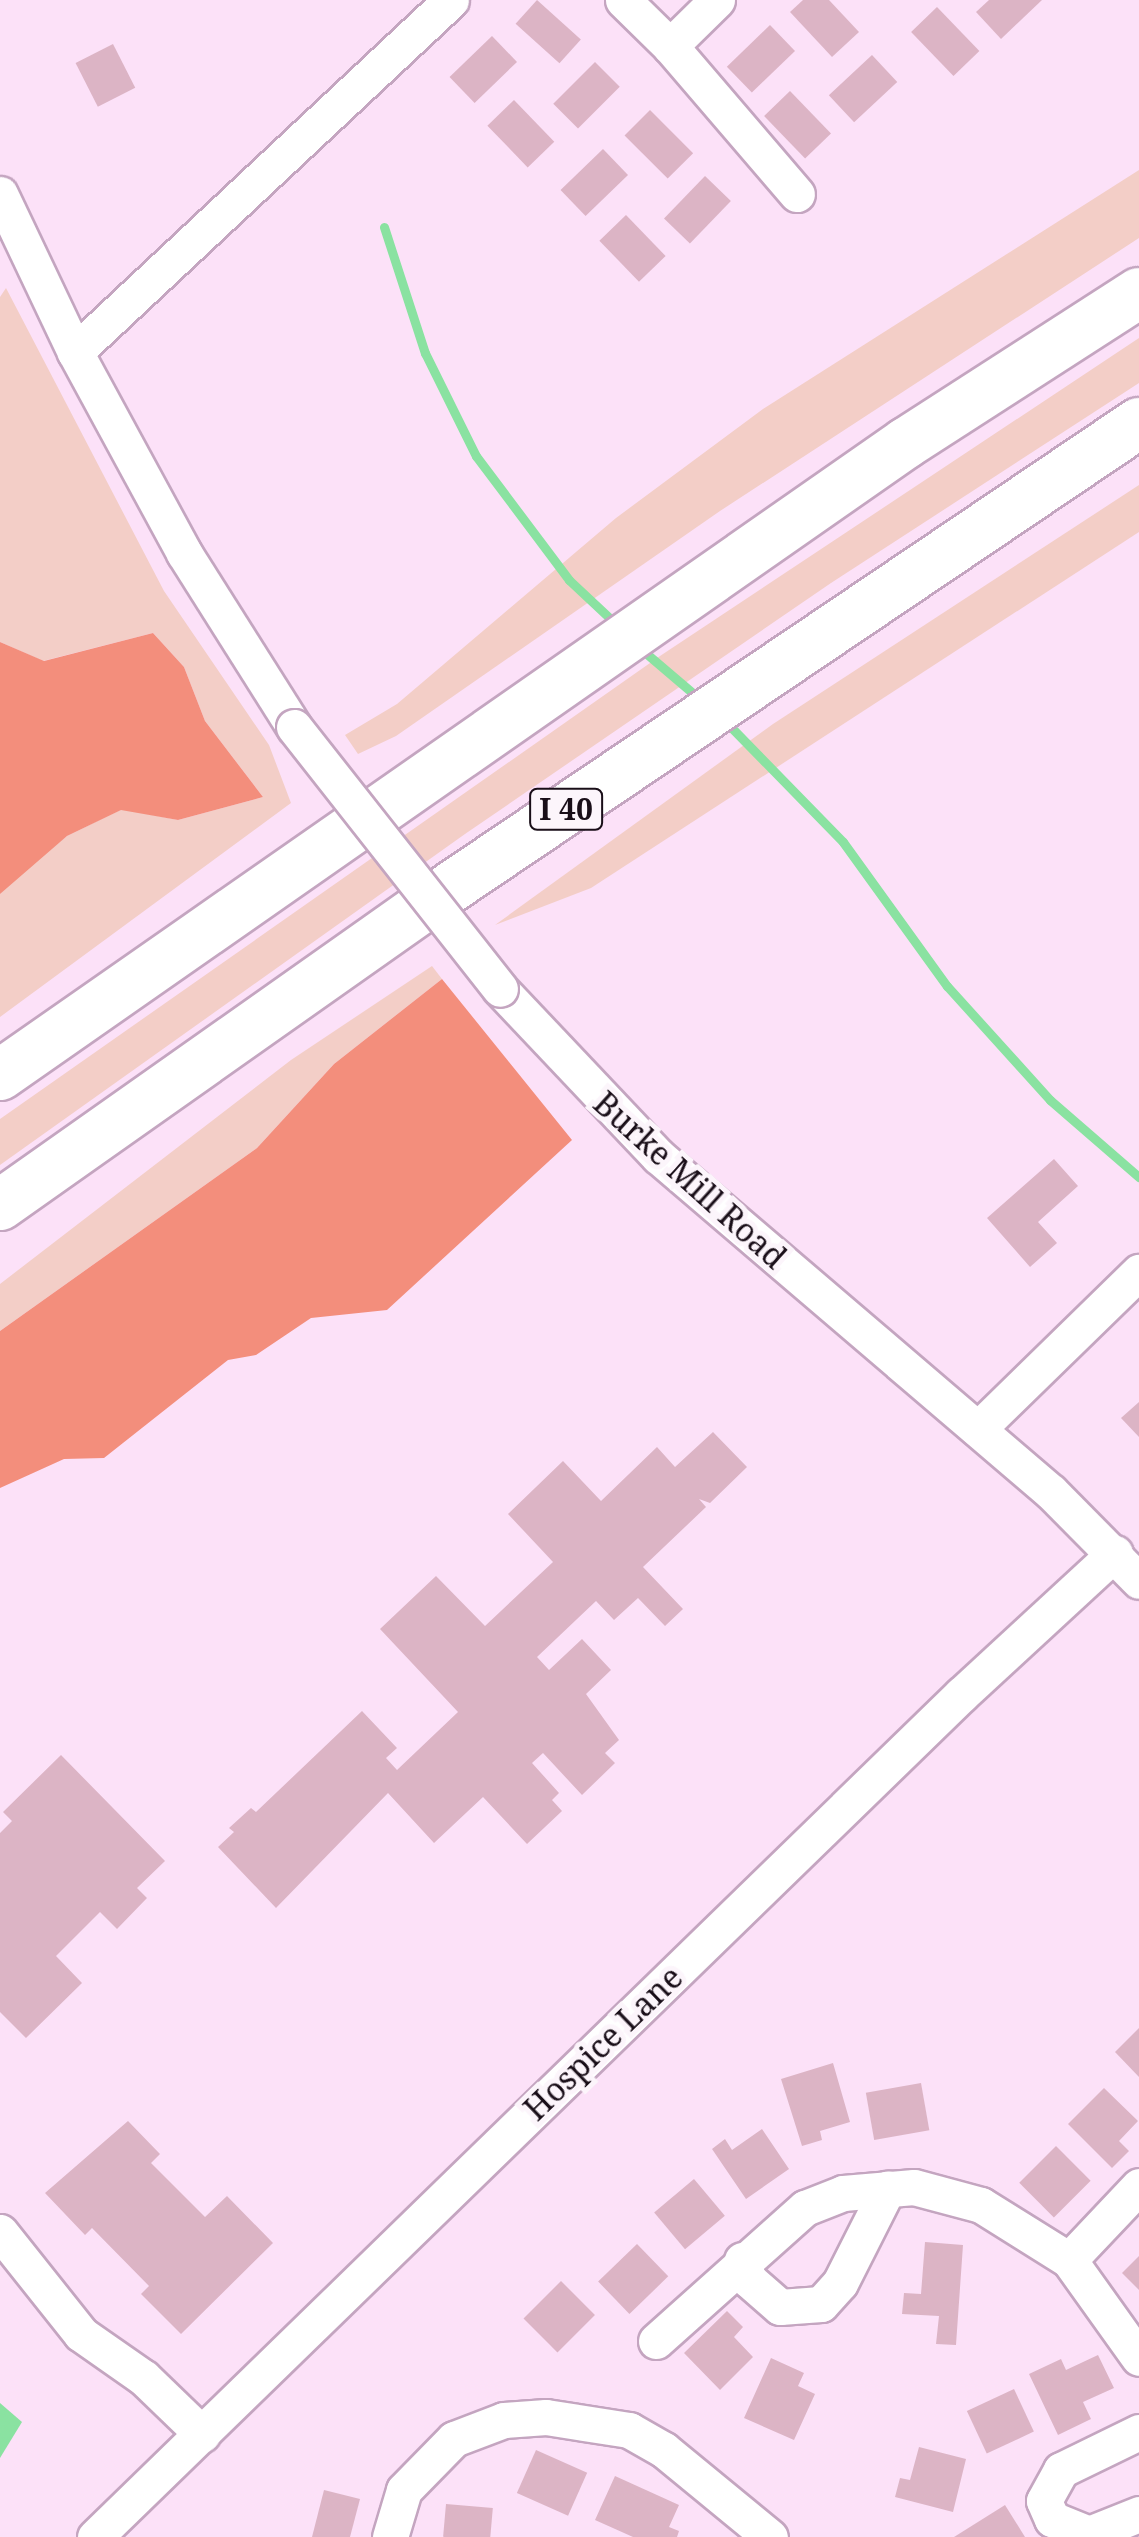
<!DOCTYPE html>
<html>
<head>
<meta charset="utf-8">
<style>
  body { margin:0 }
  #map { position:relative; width:1139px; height:2537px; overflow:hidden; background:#fce1f8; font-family:"Noto Serif",serif }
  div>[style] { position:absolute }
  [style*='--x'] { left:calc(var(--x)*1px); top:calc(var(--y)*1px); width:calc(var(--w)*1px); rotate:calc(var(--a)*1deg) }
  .green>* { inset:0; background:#f3cec7 }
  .forest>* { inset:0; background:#f38e7c }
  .water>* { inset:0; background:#8ae2a1 }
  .stream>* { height:9px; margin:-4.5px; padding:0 4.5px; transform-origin:4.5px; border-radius:4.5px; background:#8ae2a1 }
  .building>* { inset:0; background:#dcb4c5; transform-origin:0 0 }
  .roads { filter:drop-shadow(2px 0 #c4a5c0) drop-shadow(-2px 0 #c4a5c0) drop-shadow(0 2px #c4a5c0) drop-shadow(0 -2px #c4a5c0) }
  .minor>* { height:35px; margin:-17.5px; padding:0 17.5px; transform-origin:17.5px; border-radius:17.5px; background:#fff }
  .highway>* { height:50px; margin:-25px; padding:0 25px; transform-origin:25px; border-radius:25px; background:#fff }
  .bridges { filter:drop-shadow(2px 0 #c4a5c0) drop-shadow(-2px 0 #c4a5c0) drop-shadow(0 2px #c4a5c0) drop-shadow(0 -2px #c4a5c0) }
  .minor-bridge>* { height:35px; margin:-17.5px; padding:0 17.5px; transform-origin:17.5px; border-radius:17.5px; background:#fff }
  span { translate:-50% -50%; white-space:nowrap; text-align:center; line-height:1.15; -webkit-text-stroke:10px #fcf5fb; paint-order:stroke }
  .shield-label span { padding:2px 8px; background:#fcf5fb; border:2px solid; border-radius:8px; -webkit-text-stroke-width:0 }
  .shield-label { font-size:30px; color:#190e18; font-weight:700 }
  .street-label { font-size:32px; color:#190e18 }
</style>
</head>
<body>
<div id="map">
  <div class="green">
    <i style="clip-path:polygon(1139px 170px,1139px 238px,720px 511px,396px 736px,358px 754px,345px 735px,397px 704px,616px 518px,763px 409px)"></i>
    <i style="clip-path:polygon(6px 288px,164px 591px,269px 745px,291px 803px,0 1017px,0 894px,9px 882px,67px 836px,122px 809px,178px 820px,263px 797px,205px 721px,184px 667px,153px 633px,43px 661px,0 642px,0 297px)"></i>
    <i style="clip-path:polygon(1139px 338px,1139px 383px,831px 583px,465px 834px,0 1165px,0 1119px,660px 656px)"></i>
    <i style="clip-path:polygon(1139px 485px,1139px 532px,591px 888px,495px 925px,773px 724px)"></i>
    <i style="clip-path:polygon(432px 966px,442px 979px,334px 1064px,257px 1148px,0 1331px,0 1284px,291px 1060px)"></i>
  </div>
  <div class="forest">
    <i style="clip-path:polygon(153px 633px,184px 667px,205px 721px,263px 797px,178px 820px,121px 810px,67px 836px,0 894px,0 642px,44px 661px)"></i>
    <i style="clip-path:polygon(442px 979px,572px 1140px,387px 1310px,311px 1318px,256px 1355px,228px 1360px,104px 1458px,64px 1459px,0 1488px,0 1331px,257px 1148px,334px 1064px)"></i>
  </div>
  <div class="water">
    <i style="clip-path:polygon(0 2403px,22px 2422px,0 2458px)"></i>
  </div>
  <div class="stream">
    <i style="--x:384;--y:227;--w:133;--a:72"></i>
    <i style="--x:425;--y:353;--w:115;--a:63.7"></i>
    <i style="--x:476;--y:456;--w:155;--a:53.1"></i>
    <i style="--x:569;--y:580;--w:64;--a:43.1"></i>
    <i style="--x:641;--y:649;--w:79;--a:40.4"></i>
    <i style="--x:724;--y:720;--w:170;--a:45.7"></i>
    <i style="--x:843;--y:842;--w:178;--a:54.2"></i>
    <i style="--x:947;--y:986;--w:154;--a:47.9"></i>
    <i style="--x:1050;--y:1100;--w:118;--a:40.9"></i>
  </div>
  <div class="building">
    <i style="left:537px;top:0;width:59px;height:32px;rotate:42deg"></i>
    <i style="clip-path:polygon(803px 0,829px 0,859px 32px,832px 57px,790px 12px)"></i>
    <i style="clip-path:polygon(989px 0,1042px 0,1001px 39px,976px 12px)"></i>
    <i style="left:937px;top:7px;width:61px;height:36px;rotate:46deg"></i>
    <i style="left:770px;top:25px;width:36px;height:60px;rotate:46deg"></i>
    <i style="left:492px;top:36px;width:36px;height:59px;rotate:46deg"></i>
    <i style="left:113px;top:44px;width:49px;height:42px;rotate:63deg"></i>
    <i style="left:872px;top:55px;width:37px;height:59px;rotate:47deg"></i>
    <i style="left:595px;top:62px;width:35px;height:59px;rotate:45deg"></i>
    <i style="left:790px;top:91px;width:59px;height:36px;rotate:46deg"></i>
    <i style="left:514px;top:100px;width:58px;height:37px;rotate:46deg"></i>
    <i style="left:650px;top:110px;width:61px;height:36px;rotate:45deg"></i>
    <i style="left:603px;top:149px;width:36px;height:59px;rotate:46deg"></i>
    <i style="left:705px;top:176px;width:36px;height:59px;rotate:44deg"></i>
    <i style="left:626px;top:215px;width:57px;height:37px;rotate:46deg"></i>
    <i style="clip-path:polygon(1054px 1159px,1078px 1186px,1038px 1222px,1057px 1243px,1030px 1267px,987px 1218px)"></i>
    <i style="clip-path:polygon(1139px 1402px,1139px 1437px,1121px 1418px)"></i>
    <i style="clip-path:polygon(713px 1432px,747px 1467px,710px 1503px,699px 1499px,706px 1507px,643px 1567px,683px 1609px,665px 1626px,638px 1598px,614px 1620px,596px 1601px,537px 1657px,549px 1670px,582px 1639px,611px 1670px,586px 1694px,619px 1740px,605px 1753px,615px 1763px,582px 1795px,543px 1753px,532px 1763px,559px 1793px,552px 1800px,562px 1811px,527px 1844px,483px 1797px,434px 1843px,388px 1793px,276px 1908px,218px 1847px,234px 1832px,229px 1828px,251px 1808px,256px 1812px,362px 1711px,397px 1748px,386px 1758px,397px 1770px,458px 1712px,380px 1629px,436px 1576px,485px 1626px,553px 1562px,508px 1514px,563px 1461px,601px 1501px,657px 1447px,675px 1467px)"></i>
    <i style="clip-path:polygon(61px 1755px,165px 1861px,137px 1888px,147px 1898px,117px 1929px,100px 1912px,56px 1956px,82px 1983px,26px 2038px,0 2012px,0 1833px,12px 1821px,3px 1812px)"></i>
    <i style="clip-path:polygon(1139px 2028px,1139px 2077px,1115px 2052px)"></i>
    <i style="clip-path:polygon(833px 2063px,850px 2122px,820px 2131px,822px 2140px,802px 2146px,781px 2079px)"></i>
    <i style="left:921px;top:2083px;width:48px;height:56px;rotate:80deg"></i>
    <i style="clip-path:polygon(1104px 2088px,1138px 2121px,1119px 2141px,1129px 2151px,1112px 2168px,1068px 2124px)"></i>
    <i style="clip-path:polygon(128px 2121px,160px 2154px,151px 2163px,205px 2217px,227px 2196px,273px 2243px,181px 2334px,141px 2294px,149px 2286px,92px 2228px,85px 2235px,45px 2193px)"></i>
    <i style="clip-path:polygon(762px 2129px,789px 2169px,746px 2199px,712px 2149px,725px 2139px,732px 2150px)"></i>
    <i style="left:1056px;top:2146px;width:49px;height:52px;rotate:45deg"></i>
    <i style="left:694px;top:2179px;width:48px;height:52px;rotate:50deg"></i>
    <i style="clip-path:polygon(925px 2242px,963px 2245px,956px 2345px,936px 2344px,939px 2316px,902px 2314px,904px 2293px,921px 2294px)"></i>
    <i style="left:637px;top:2244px;width:45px;height:54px;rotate:46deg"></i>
    <i style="clip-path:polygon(1139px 2256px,1139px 2290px,1122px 2273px)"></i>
    <i style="left:561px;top:2281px;width:48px;height:53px;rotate:45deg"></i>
    <i style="clip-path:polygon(727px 2311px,743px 2327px,734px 2337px,753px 2357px,720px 2390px,684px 2353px)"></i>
    <i style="clip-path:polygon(1098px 2355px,1114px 2388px,1083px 2402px,1091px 2419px,1058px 2435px,1029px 2374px,1061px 2359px,1066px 2370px)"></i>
    <i style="clip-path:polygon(771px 2358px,804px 2373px,798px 2386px,815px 2394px,794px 2440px,744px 2418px)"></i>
    <i style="left:1014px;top:2389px;width:47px;height:52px;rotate:65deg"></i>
    <i style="clip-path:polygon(919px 2447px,966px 2459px,953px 2512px,895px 2497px,900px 2478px,910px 2480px)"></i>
    <i style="left:536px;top:2450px;width:56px;height:47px;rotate:24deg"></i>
    <i style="clip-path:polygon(615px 2476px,679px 2505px,669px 2527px,679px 2531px,677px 2537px,633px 2537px,595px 2520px)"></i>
    <i style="clip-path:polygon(324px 2490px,360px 2499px,350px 2537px,312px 2537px)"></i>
    <i style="left:446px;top:2504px;width:47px;height:33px;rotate:5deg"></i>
    <i style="clip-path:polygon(1005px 2505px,1025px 2537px,954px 2537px)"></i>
  </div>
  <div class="roads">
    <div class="minor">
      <i style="--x:623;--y:0;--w:66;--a:44.4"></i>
      <i style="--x:717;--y:0;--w:66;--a:135.6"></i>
      <i style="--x:670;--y:46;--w:195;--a:49.4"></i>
      <i style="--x:0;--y:194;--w:175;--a:64.6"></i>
      <i style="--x:75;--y:352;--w:229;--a:61.5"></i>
      <i style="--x:184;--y:553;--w:206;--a:57.7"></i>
      <i style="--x:75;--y:352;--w:515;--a:-43.11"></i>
      <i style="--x:500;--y:989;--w:230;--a:46.6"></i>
      <i style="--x:658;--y:1156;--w:517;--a:40.53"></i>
      <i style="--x:1051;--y:1492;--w:125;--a:45.3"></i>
      <i style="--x:978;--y:1429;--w:225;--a:-44.3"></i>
      <i style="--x:0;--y:2232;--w:130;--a:51.5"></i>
      <i style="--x:81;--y:2334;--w:77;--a:34.9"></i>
      <i style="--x:144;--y:2378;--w:81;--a:44"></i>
      <i style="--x:742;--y:2260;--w:21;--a:71"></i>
      <i style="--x:749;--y:2280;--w:41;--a:41.1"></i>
      <i style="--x:780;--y:2307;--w:41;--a:-4.2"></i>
      <i style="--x:821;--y:2304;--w:28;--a:-48"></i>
      <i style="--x:840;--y:2283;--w:106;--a:-63.2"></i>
      <i style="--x:1069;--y:2260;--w:102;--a:-46.6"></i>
      <i style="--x:656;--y:2341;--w:200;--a:-41.8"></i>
      <i style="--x:805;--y:2208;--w:41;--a:-21.5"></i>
      <i style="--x:843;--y:2193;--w:71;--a:-4.8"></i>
      <i style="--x:914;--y:2187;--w:69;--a:15"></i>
      <i style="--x:981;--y:2205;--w:104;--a:32"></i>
      <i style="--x:1069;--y:2260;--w:120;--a:54.5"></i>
      <i style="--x:1139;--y:2432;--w:87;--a:154"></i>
      <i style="--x:1061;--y:2470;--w:35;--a:119"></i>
      <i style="--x:1044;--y:2501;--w:20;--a:66"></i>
      <i style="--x:1052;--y:2519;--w:40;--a:22"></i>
      <i style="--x:1089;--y:2534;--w:54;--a:-21.8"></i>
      <i style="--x:95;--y:2537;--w:1209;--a:-44.2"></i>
      <i style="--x:962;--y:1694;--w:208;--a:-42.7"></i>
      <i style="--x:390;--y:2537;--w:49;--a:-73.4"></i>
      <i style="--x:404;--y:2490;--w:71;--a:-45.6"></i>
      <i style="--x:454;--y:2439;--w:53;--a:-20.8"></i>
      <i style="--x:504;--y:2420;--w:42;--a:-4.1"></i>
      <i style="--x:546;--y:2417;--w:84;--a:8.9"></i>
      <i style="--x:629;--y:2430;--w:40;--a:29.7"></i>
      <i style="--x:664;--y:2450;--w:137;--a:39.4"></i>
    </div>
    <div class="highway">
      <i style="--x:0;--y:1075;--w:1105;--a:-34.9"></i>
      <i style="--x:906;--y:443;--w:277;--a:-32.8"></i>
      <i style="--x:0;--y:1205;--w:536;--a:-35.2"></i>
      <i style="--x:438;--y:896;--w:846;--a:-34.01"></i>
    </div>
  </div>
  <div class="bridges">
    <div class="minor-bridge">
      <i style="--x:294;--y:727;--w:333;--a:51.8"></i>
    </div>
  </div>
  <div class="shield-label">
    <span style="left:566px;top:809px">I 40</span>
  </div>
  <div class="street-label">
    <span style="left:690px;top:1180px;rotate:42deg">Burke Mill Road</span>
    <span style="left:603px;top:2043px;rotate:-44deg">Hospice Lane</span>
  </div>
</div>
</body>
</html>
